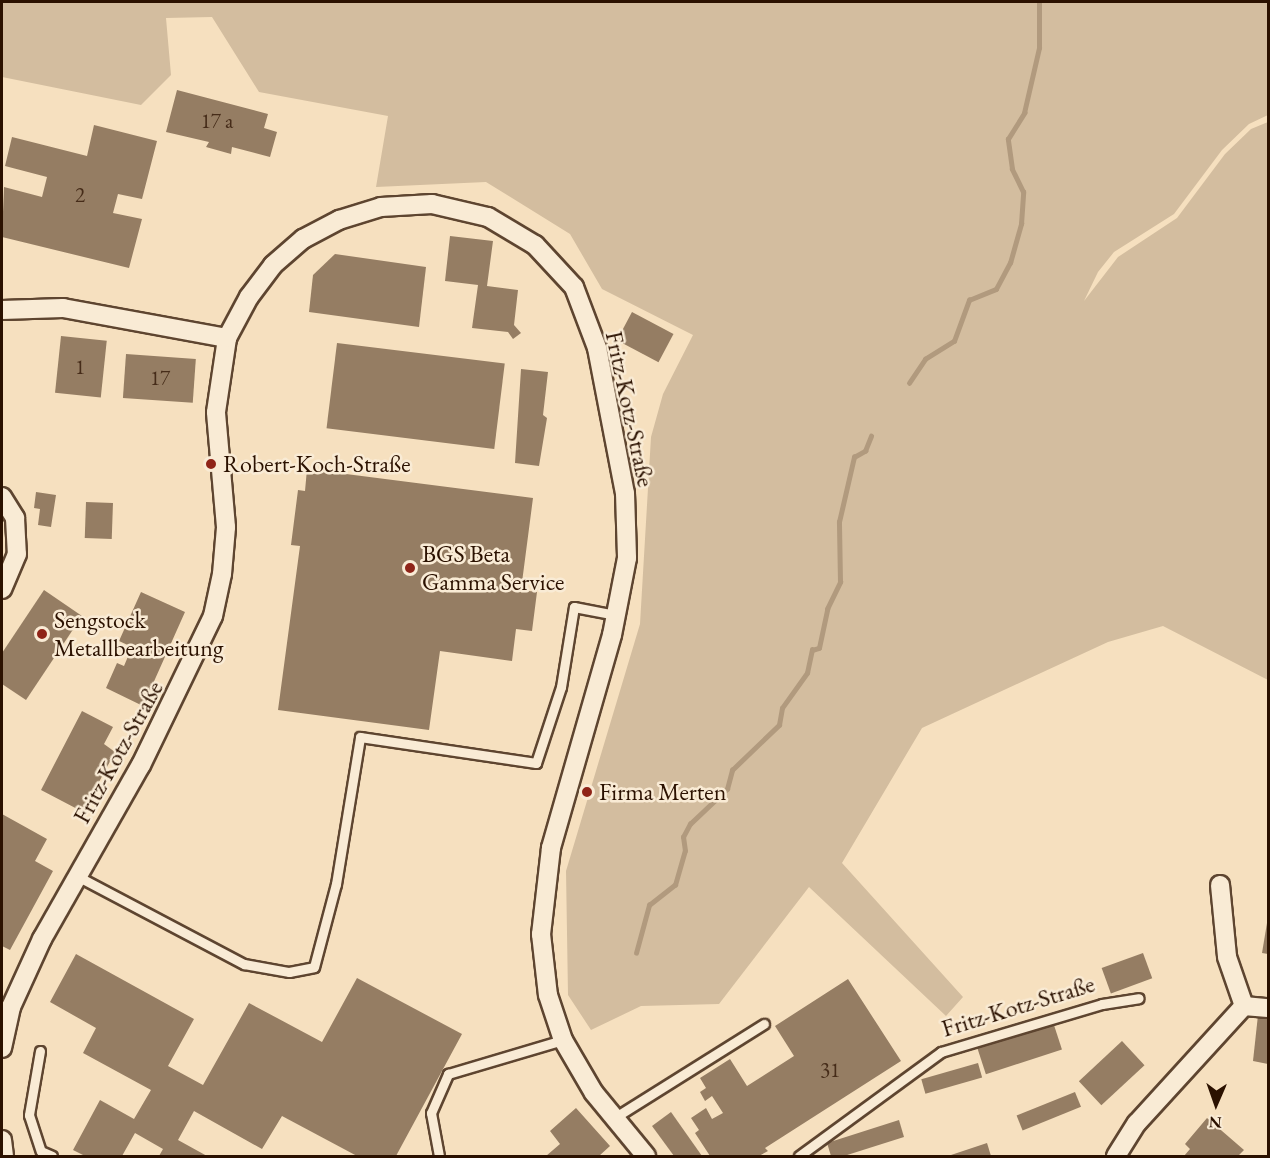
<!DOCTYPE html>
<html>
<head>
<meta charset="utf-8">
<style>
  body { margin:0 }
  #map { position:relative; width:1270px; height:1158px; overflow:hidden; background:#f6e0bf; font-family:"EB Garamond",serif }
  div>[style] { position:absolute }
  [style*='--x'] { left:calc(var(--x)*1px); top:calc(var(--y)*1px); width:calc(var(--w)*1px); rotate:calc(var(--a)*1deg) }
  .green>* { inset:0; background:#d3bd9f }
  .stream>* { height:4.5px; margin:-2.25px; padding:0 2.25px; transform-origin:2.25px; border-radius:2.25px; background:#b19a7e }
  .building>* { inset:0; background:#957d63; transform-origin:0 0 }
  .roads { filter:drop-shadow(2px 0 #5e4530) drop-shadow(-2px 0 #5e4530) drop-shadow(0 2px #5e4530) drop-shadow(0 -2px #5e4530) }
  .lane>* { height:9px; margin:-4.5px; padding:0 4.5px; transform-origin:4.5px; border-radius:4.5px; background:#f9ebd5 }
  .street>* { height:18px; margin:-9px; padding:0 9px; transform-origin:9px; border-radius:9px; background:#f9ebd5 }
  .dots>* { width:16px; height:16px; translate:-50% -50%; box-sizing:border-box; border:3px solid #f9ebd5; border-radius:50% }
  span { translate:-50% -50%; white-space:nowrap; text-align:center; line-height:1.15; -webkit-text-stroke:5px #f9ebd5; paint-order:stroke }
  .number-label { font-size:21px; color:#462c19 }
  .number-label span { -webkit-text-stroke-width:0 }
  .street-label { font-size:24px; color:#2b1100 }
  .poi-label { font-size:24px; color:#2b1100 }
  .left { translate:0 -50%; text-align:left }
  .frame { position:absolute; inset:0; border:3px solid #2b1100; pointer-events:none }
  .north { position:absolute; left:1186px; top:1074px; width:60px; height:60px; -webkit-text-stroke:4px #f9ebd5; paint-order:stroke; rotate:182deg; font-size:16px; font-weight:700; line-height:24px; text-align:center; color:#2b1100 }
  .north::after { content:''; display:block; margin:auto; width:21px; height:27px; background:#2b1100; clip-path:polygon(50% 0,100% 100%,50% 72%,0 100%) }
</style>
</head>
<body>
<div id="map">
  <div class="green">
    <i style="clip-path:polygon(2px 2px,1268px 2px,1268px 115px,1249px 124px,1222px 150px,1174px 214px,1114px 252px,1098px 272px,1084px 301px,1118px 257px,1177px 218px,1225px 154px,1251px 129px,1268px 122px,1268px 680px,1163px 626px,1108px 642px,922px 728px,842px 863px,963px 997px,946px 1016px,809px 887px,719px 1004px,641px 1006px,591px 1030px,568px 995px,566px 871px,640px 624px,651px 437px,663px 394px,693px 335px,602px 289px,570px 234px,486px 182px,376px 187px,388px 116px,259px 92px,212px 17px,166px 18px,171px 75px,141px 105px,2px 77px)"></i>
  </div>
  <div class="stream">
    <i style="--x:909;--y:383;--w:29;--a:-56"></i>
    <i style="--x:925;--y:359;--w:34;--a:-32"></i>
    <i style="--x:954;--y:341;--w:44;--a:-69.9"></i>
    <i style="--x:969;--y:300;--w:29;--a:-22"></i>
    <i style="--x:996;--y:289;--w:30;--a:-62"></i>
    <i style="--x:1010;--y:263;--w:41;--a:-74.2"></i>
    <i style="--x:1021;--y:224;--w:32;--a:-86"></i>
    <i style="--x:1023;--y:192;--w:25;--a:-116"></i>
    <i style="--x:1012;--y:169;--w:30;--a:-98"></i>
    <i style="--x:1008;--y:139;--w:31;--a:-58"></i>
    <i style="--x:1024;--y:113;--w:67;--a:-77"></i>
    <i style="--x:1039;--y:48;--w:46;--a:-90"></i>
    <i style="--x:636;--y:953;--w:50;--a:-74.8"></i>
    <i style="--x:649;--y:905;--w:33;--a:-38"></i>
    <i style="--x:675;--y:885;--w:35;--a:-74"></i>
    <i style="--x:685;--y:851;--w:14;--a:-98"></i>
    <i style="--x:683;--y:837;--w:15;--a:-62"></i>
    <i style="--x:690;--y:824;--w:51;--a:-43.4"></i>
    <i style="--x:727;--y:789;--w:20;--a:-75"></i>
    <i style="--x:732;--y:770;--w:65;--a:-43.8"></i>
    <i style="--x:779;--y:725;--w:17;--a:-80"></i>
    <i style="--x:782;--y:708;--w:43;--a:-54.5"></i>
    <i style="--x:807;--y:673;--w:24;--a:-78"></i>
    <i style="--x:812;--y:650;--w:7;--a:-16"></i>
    <i style="--x:819;--y:648;--w:40;--a:-78"></i>
    <i style="--x:827;--y:609;--w:30;--a:-64"></i>
    <i style="--x:840;--y:582;--w:60;--a:-91"></i>
    <i style="--x:839;--y:522;--w:67;--a:-77"></i>
    <i style="--x:854;--y:457;--w:13;--a:-29"></i>
    <i style="--x:865;--y:451;--w:16;--a:-68"></i>
  </div>
  <div class="building">
    <i style="clip-path:polygon(177px 90px,268px 114px,264px 128px,277px 132px,270px 157px,232px 147px,231px 154px,206px 147px,209px 142px,166px 132px)"></i>
    <i style="clip-path:polygon(94px 125px,157px 141px,142px 199px,118px 194px,113px 213px,142px 219px,129px 268px,2px 237px,4px 187px,42px 197px,47px 177px,5px 166px,12px 137px,87px 156px)"></i>
    <i style="clip-path:polygon(450px 236px,493px 241px,487px 286px,518px 290px,514px 325px,521px 333px,513px 339px,508px 332px,472px 328px,478px 285px,445px 281px)"></i>
    <i style="clip-path:polygon(335px 254px,426px 267px,419px 327px,309px 312px,313px 275px)"></i>
    <i style="left:632px;top:312px;width:47px;height:32px;rotate:28deg"></i>
    <i style="left:61px;top:336px;width:46px;height:57px;rotate:6deg"></i>
    <i style="left:337px;top:343px;width:169px;height:86px;rotate:7deg"></i>
    <i style="left:126px;top:354px;width:70px;height:44px;rotate:4deg"></i>
    <i style="clip-path:polygon(521px 369px,548px 372px,543px 415px,547px 418px,539px 466px,515px 463px)"></i>
    <i style="clip-path:polygon(307px 469px,533px 498px,521px 590px,537px 592px,532px 631px,516px 629px,512px 661px,440px 651px,429px 730px,278px 710px,300px 546px,291px 545px,298px 490px,305px 491px)"></i>
    <i style="clip-path:polygon(36px 492px,56px 495px,51px 527px,38px 525px,40px 509px,34px 508px)"></i>
    <i style="left:86px;top:502px;width:27px;height:36px;rotate:2deg"></i>
    <i style="clip-path:polygon(44px 590px,82px 616px,26px 700px,2px 684px,2px 653px)"></i>
    <i style="clip-path:polygon(141px 592px,185px 612px,143px 706px,106px 688px,117px 663px,124px 666px,132px 647px,119px 641px)"></i>
    <i style="clip-path:polygon(82px 711px,113px 727px,104px 744px,115px 752px,83px 812px,41px 790px)"></i>
    <i style="clip-path:polygon(2px 814px,47px 839px,35px 861px,53px 871px,10px 950px,2px 946px)"></i>
    <i style="clip-path:polygon(1267px 923px,1268px 923px,1268px 954px,1262px 953px)"></i>
    <i style="left:1143px;top:953px;width:27px;height:44px;rotate:70deg"></i>
    <i style="clip-path:polygon(76px 954px,194px 1019px,168px 1066px,203px 1085px,249px 1003px,322px 1042px,357px 978px,462px 1034px,396px 1156px,357px 1156px,282px 1116px,262px 1149px,194px 1111px,178px 1140px,207px 1156px,159px 1156px,163px 1149px,135px 1133px,122px 1156px,85px 1156px,73px 1150px,100px 1100px,134px 1119px,151px 1090px,83px 1053px,96px 1028px,50px 1002px)"></i>
    <i style="clip-path:polygon(848px 979px,901px 1061px,765px 1148px,768px 1151px,759px 1156px,710px 1156px,695px 1133px,699px 1130px,691px 1118px,706px 1108px,712px 1119px,723px 1113px,712px 1096px,705px 1101px,700px 1092px,706px 1088px,700px 1078px,730px 1059px,747px 1086px,794px 1056px,775px 1026px)"></i>
    <i style="clip-path:polygon(1258px 1015px,1268px 1016px,1268px 1064px,1253px 1061px)"></i>
    <i style="left:1053px;top:1022px;width:29px;height:80px;rotate:72deg"></i>
    <i style="left:1122px;top:1041px;width:33px;height:59px;rotate:47deg"></i>
    <i style="left:978px;top:1063px;width:15px;height:59px;rotate:74deg"></i>
    <i style="left:1075px;top:1092px;width:16px;height:63px;rotate:68deg"></i>
    <i style="clip-path:polygon(576px 1108px,610px 1146px,599px 1156px,546px 1156px,560px 1144px,550px 1131px)"></i>
    <i style="clip-path:polygon(671px 1112px,702px 1156px,674px 1156px,652px 1126px)"></i>
    <i style="clip-path:polygon(1207px 1118px,1244px 1150px,1238px 1156px,1184px 1156px,1190px 1149px,1185px 1144px)"></i>
    <i style="clip-path:polygon(899px 1120px,904px 1137px,844px 1156px,831px 1156px,827px 1143px)"></i>
    <i style="clip-path:polygon(987px 1143px,991px 1156px,948px 1156px)"></i>
  </div>
  <div class="roads">
    <div class="lane">
      <i style="--x:77;--y:876;--w:189;--a:27.8"></i>
      <i style="--x:244;--y:964;--w:46;--a:10.1"></i>
      <i style="--x:289;--y:972;--w:25;--a:-11"></i>
      <i style="--x:314;--y:967;--w:86;--a:-75.2"></i>
      <i style="--x:336;--y:884;--w:149;--a:-80.7"></i>
      <i style="--x:360;--y:737;--w:178;--a:8.4"></i>
      <i style="--x:536;--y:763;--w:80;--a:-71.8"></i>
      <i style="--x:561;--y:687;--w:81;--a:-80.8"></i>
      <i style="--x:574;--y:607;--w:43;--a:10.8"></i>
      <i style="--x:40;--y:1051;--w:65;--a:99.8"></i>
      <i style="--x:29;--y:1115;--w:38;--a:72"></i>
      <i style="--x:41;--y:1151;--w:12;--a:24"></i>
      <i style="--x:614;--y:1118;--w:177;--a:-32.1"></i>
      <i style="--x:439;--y:1156;--w:44;--a:-100.5"></i>
      <i style="--x:431;--y:1113;--w:43;--a:-66.4"></i>
      <i style="--x:448;--y:1074;--w:120;--a:-16.5"></i>
      <i style="--x:799;--y:1156;--w:176;--a:-36.2"></i>
      <i style="--x:941;--y:1052;--w:168;--a:-16.6"></i>
      <i style="--x:1102;--y:1004;--w:37;--a:-9"></i>
    </div>
    <div class="street">
      <i style="--x:2;--y:310;--w:61;--a:-1.9"></i>
      <i style="--x:63;--y:308;--w:167;--a:10.4"></i>
      <i style="--x:2;--y:497;--w:25;--a:58"></i>
      <i style="--x:15;--y:518;--w:36;--a:87"></i>
      <i style="--x:17;--y:554;--w:38;--a:113"></i>
      <i style="--x:1220;--y:885;--w:72;--a:84.4"></i>
      <i style="--x:1227;--y:957;--w:52;--a:70.9"></i>
      <i style="--x:2;--y:1048;--w:42;--a:-77.6"></i>
      <i style="--x:11;--y:1007;--w:75;--a:-65.5"></i>
      <i style="--x:42;--y:939;--w:200;--a:-60.4"></i>
      <i style="--x:141;--y:765;--w:165;--a:-64.2"></i>
      <i style="--x:213;--y:616;--w:43;--a:-77.9"></i>
      <i style="--x:222;--y:574;--w:47;--a:-85.1"></i>
      <i style="--x:226;--y:527;--w:115;--a:-95"></i>
      <i style="--x:216;--y:412;--w:75;--a:-81.5"></i>
      <i style="--x:227;--y:338;--w:47;--a:-61.8"></i>
      <i style="--x:249;--y:297;--w:40;--a:-53"></i>
      <i style="--x:273;--y:265;--w:40;--a:-41"></i>
      <i style="--x:303;--y:239;--w:41;--a:-27.8"></i>
      <i style="--x:339;--y:220;--w:44;--a:-17.2"></i>
      <i style="--x:381;--y:207;--w:51;--a:-3.4"></i>
      <i style="--x:432;--y:204;--w:57;--a:13.1"></i>
      <i style="--x:488;--y:217;--w:55;--a:30.8"></i>
      <i style="--x:535;--y:245;--w:57;--a:47.1"></i>
      <i style="--x:574;--y:287;--w:65;--a:69.3"></i>
      <i style="--x:597;--y:348;--w:148;--a:79.1"></i>
      <i style="--x:625;--y:493;--w:65;--a:88.2"></i>
      <i style="--x:627;--y:558;--w:78;--a:101"></i>
      <i style="--x:612;--y:635;--w:222;--a:106"></i>
      <i style="--x:551;--y:848;--w:87;--a:96.6"></i>
      <i style="--x:541;--y:934;--w:61;--a:83.5"></i>
      <i style="--x:548;--y:995;--w:47;--a:71.6"></i>
      <i style="--x:563;--y:1040;--w:61;--a:59.7"></i>
      <i style="--x:594;--y:1093;--w:82;--a:50.5"></i>
      <i style="--x:2;--y:1140;--w:16;--a:83"></i>
      <i style="--x:1116;--y:1156;--w:39;--a:-58"></i>
      <i style="--x:1137;--y:1123;--w:159;--a:-47.6"></i>
      <i style="--x:1244;--y:1006;--w:24;--a:5"></i>
    </div>
  </div>
  <div class="dots">
    <i style="left:211px;top:464px;background:#8f2418"></i>
    <i style="left:410px;top:568px;background:#8f2418"></i>
    <i style="left:42px;top:634px;background:#8f2418"></i>
    <i style="left:587px;top:792px;background:#8f2418"></i>
  </div>
  <div class="number-label">
    <span style="left:217px;top:121px">17 a</span>
    <span style="left:80px;top:195px">2</span>
    <span style="left:80px;top:367px">1</span>
    <span style="left:160px;top:378px">17</span>
    <span style="left:830px;top:1070px">31</span>
  </div>
  <div class="street-label">
    <span style="left:630px;top:409px;rotate:78deg">Fritz-Kotz-Straße</span>
    <span style="left:118px;top:752px;rotate:-61deg">Fritz-Kotz-Straße</span>
    <span style="left:1018px;top:1006px;rotate:-17deg">Fritz-Kotz-Straße</span>
  </div>
  <div class="poi-label">
    <span class="left" style="left:223px;top:464px">Robert-Koch-Straße</span>
    <span class="left" style="left:422px;top:568px">BGS Beta<br>Gamma Service</span>
    <span class="left" style="left:54px;top:634px">Sengstock<br>Metallbearbeitung</span>
    <span class="left" style="left:599px;top:792px">Firma Merten</span>
  </div>
  <div class="frame"></div>
  <div class="north">N</div>
</div>
</body>
</html>
